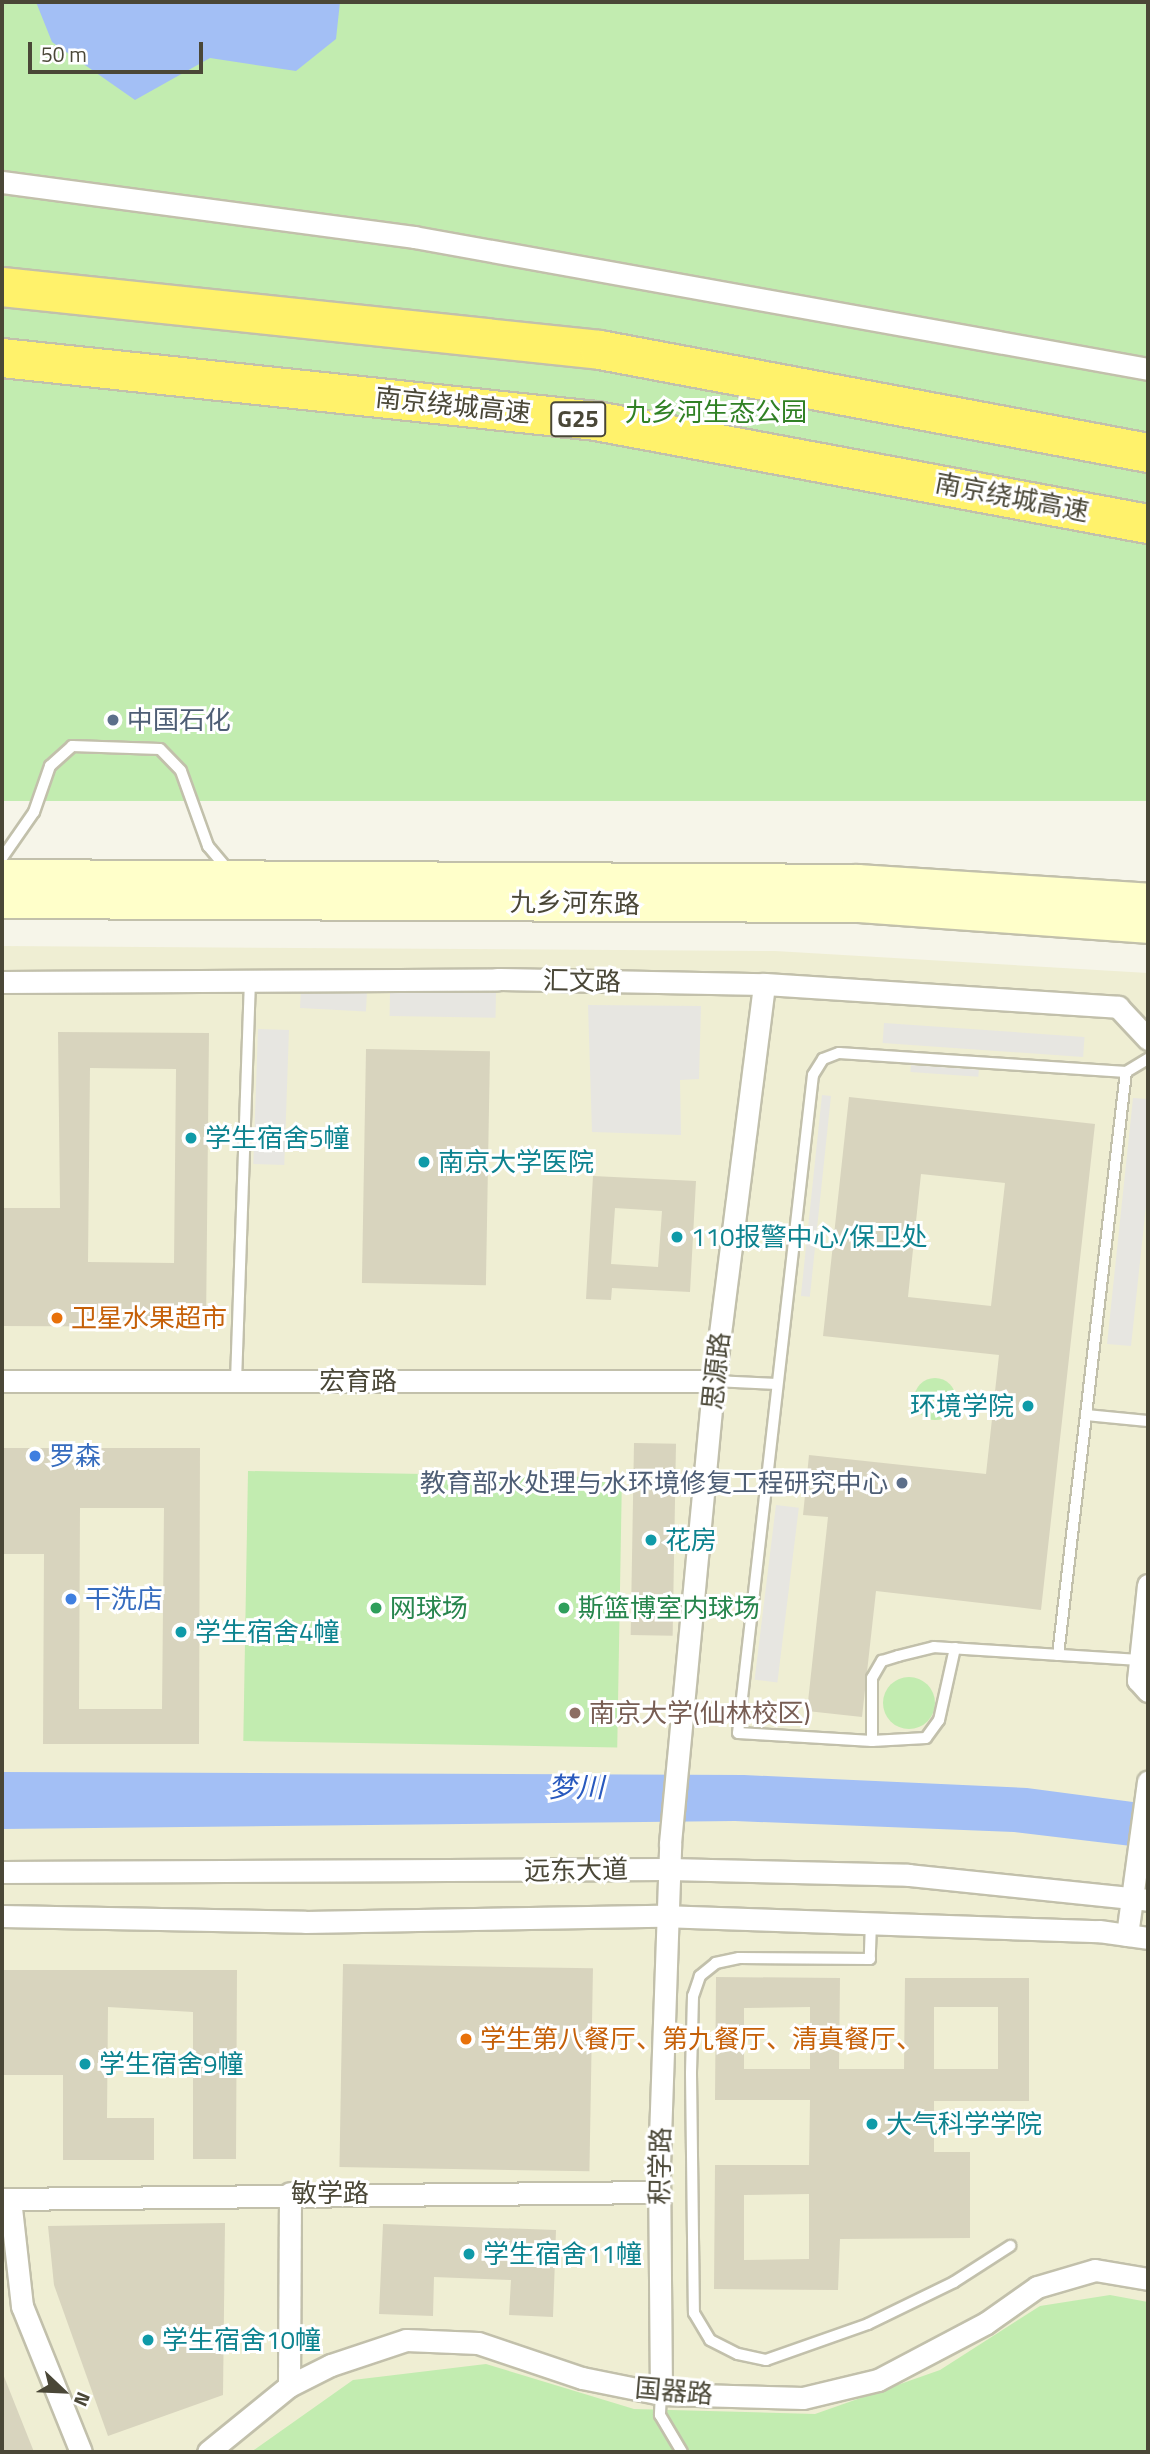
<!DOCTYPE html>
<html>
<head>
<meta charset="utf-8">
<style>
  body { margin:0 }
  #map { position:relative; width:1150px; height:2454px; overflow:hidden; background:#f6f5e9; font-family:"Titillium Web","Noto Sans SC",sans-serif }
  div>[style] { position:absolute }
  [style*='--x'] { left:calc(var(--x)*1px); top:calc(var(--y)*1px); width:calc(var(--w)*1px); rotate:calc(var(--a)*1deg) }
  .education>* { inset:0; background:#efeed3 }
  .green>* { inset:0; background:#c2ecb0; transform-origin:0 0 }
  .round { border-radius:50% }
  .parking>* { inset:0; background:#e7e6e1; transform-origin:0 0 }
  .water>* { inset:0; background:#a3bff5 }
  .building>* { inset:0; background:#d8d4be; transform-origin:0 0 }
  .roads { filter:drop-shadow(2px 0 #c2c0ab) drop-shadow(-2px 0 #c2c0ab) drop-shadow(0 2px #c2c0ab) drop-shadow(0 -2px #c2c0ab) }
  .service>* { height:10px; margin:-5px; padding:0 5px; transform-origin:5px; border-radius:5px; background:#fff }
  .minor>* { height:21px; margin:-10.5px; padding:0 10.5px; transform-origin:10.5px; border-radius:10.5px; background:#fff }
  .secondary>* { height:32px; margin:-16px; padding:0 16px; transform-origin:16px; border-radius:16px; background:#ffffca }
  .motorway>* { height:38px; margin:-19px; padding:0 19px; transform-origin:19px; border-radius:19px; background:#fff26b }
  .dots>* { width:19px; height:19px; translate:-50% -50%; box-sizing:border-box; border:4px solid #fff; border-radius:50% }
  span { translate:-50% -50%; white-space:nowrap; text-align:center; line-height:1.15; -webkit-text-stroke:6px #fff; paint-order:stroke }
  .shield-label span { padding:2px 5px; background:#fff; border:2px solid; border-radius:5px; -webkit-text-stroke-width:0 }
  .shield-label { font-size:24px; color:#4a4737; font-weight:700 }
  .street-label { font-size:26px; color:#4a4737 }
  .park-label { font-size:26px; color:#318125 }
  .service-label { font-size:26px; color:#4e5e75 }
  .left { translate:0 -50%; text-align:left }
  .right { translate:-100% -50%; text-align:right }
  .culture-label { font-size:26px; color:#0d838f }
  .food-label { font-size:26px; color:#c56008 }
  .shop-label { font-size:26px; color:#366cbe }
  .leisure-label { font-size:26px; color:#27864d }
  .education-label { font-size:26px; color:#785e54 }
  .water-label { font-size:28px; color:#2859be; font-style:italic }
  .frame { position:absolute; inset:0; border:4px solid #4a4737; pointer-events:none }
  .north { position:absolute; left:28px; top:2356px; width:70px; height:70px; -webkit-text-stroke:5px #fff; paint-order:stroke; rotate:113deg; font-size:19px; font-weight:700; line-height:28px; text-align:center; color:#4a4737 }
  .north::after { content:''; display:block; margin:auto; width:24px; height:32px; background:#4a4737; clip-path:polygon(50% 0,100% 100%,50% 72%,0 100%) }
  .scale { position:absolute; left:28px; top:42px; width:175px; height:32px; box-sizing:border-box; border:4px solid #4a4737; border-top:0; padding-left:9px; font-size:21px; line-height:24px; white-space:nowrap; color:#4a4737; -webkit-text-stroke:5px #fff; paint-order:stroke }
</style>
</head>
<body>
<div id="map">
  <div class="education">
    <i style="clip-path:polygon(2px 946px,775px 951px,1148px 973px,1148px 2452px,2px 2452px)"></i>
  </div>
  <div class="green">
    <i style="left:2px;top:2px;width:1146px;height:799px"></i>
    <i class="round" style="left:914px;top:1378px;width:42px;height:42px"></i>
    <i style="left:248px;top:1471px;width:374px;height:270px;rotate:1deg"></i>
    <i class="round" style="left:883px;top:1677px;width:52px;height:52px"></i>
    <i style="clip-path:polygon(1110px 2295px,1148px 2302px,1148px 2452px,251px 2452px,353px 2380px,486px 2364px,634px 2409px,815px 2414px,940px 2370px,1040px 2306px)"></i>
  </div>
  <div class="parking">
    <i style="left:301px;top:989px;width:66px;height:19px;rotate:3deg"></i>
    <i style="left:390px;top:991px;width:106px;height:25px;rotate:1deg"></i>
    <i style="clip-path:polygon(588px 1005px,701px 1006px,699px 1079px,680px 1080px,681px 1135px,592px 1132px)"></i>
    <i style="left:884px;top:1023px;width:201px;height:20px;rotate:4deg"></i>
    <i style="left:258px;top:1029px;width:31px;height:135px;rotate:2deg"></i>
    <i style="left:911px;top:1065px;width:68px;height:7px;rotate:4deg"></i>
    <i style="left:822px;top:1095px;width:9px;height:202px;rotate:6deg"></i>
    <i style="clip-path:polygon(1133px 1098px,1148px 1099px,1148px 1187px,1131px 1346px,1107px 1344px)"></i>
    <i style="left:776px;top:1505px;width:23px;height:176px;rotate:7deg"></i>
  </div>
  <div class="water">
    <i style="clip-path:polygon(36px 2px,340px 2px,336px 39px,296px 71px,210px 58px,135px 100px,52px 42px)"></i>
    <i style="clip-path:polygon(2px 1772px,744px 1775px,1027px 1788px,1148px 1804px,1148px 1848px,1014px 1832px,735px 1821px,2px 1829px)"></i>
  </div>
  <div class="building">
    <i style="clip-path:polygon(evenodd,58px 1032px,209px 1033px,206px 1327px,2px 1326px,2px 1208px,60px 1208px,58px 1032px,90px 1068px,176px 1069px,174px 1263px,88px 1262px,90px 1068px)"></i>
    <i style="left:366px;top:1049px;width:124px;height:234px;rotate:1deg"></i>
    <i style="clip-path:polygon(evenodd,849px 1097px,1095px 1124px,1041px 1610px,876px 1591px,862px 1717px,807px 1711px,828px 1517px,803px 1515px,809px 1455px,986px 1474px,999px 1355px,823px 1336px,849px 1097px,921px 1174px,1005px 1183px,991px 1306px,908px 1297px,921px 1174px)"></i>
    <i style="clip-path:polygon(evenodd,593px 1176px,696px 1181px,690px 1292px,612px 1288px,611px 1300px,586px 1299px,593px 1176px,615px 1208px,662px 1211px,658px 1267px,611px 1264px,615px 1208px)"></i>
    <i style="left:634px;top:1443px;width:42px;height:192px;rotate:1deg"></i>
    <i style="clip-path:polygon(evenodd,2px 1448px,200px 1448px,199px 1744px,43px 1744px,44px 1554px,2px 1554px,2px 1448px,80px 1508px,164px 1508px,162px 1709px,79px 1709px,80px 1508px)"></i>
    <i style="left:343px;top:1964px;width:250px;height:203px;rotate:1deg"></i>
    <i style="clip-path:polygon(2px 1970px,237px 1970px,236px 2159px,193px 2159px,193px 2012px,108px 2007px,107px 2118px,154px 2118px,154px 2160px,63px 2160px,63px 2075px,2px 2075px)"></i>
    <i style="clip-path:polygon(evenodd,716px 1977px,840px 1978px,839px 2069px,904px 2069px,905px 1978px,1029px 1978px,1029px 2101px,934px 2101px,934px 2152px,970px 2152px,970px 2238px,840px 2239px,838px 2290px,714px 2289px,715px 2165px,809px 2165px,810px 2100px,715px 2100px,716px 1977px,810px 2007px,810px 2069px,744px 2069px,744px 2008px,810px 2007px,716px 1977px,934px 2007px,998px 2007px,998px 2069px,934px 2069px,934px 2007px,716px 1977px,809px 2194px,809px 2259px,744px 2260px,744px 2195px,809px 2194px)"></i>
    <i style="clip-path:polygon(225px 2223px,223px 2395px,108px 2436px,54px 2285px,48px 2226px)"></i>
    <i style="clip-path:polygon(383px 2224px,556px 2230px,553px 2317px,509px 2315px,511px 2280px,434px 2277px,433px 2316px,379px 2314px)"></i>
    <i style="clip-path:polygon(2px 2374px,3px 2374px,34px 2452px,2px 2452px)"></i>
  </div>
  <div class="roads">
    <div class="service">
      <i style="--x:2;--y:858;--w:56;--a:-55.2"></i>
      <i style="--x:34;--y:812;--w:49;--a:-70.8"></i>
      <i style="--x:50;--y:766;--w:30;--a:-42"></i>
      <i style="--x:72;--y:746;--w:88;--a:2"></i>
      <i style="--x:160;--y:749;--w:30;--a:46"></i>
      <i style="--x:181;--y:771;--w:80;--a:70.2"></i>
      <i style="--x:208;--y:846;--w:33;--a:50"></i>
      <i style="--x:236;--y:1381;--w:399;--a:-88"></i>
      <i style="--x:714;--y:1381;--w:63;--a:2.7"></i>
      <i style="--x:1086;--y:1415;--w:62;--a:5.5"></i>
      <i style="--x:955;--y:1648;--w:74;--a:102.5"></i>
      <i style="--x:939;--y:1720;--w:22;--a:126"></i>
      <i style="--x:926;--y:1738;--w:54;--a:176.8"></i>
      <i style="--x:872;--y:1741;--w:134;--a:-176.6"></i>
      <i style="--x:738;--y:1733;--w:662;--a:-83.5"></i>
      <i style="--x:813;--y:1075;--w:19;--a:-58"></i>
      <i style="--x:823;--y:1059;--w:17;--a:-21"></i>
      <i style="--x:839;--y:1053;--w:288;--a:3.8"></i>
      <i style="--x:1126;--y:1072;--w:26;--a:-31"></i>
      <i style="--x:1058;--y:1655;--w:587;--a:-83.35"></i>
      <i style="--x:872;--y:1741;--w:63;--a:-90"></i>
      <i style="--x:872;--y:1678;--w:20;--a:-60"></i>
      <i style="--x:882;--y:1661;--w:17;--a:-17"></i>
      <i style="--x:898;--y:1656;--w:37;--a:-14"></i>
      <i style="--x:934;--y:1647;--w:205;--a:3.6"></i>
      <i style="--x:871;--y:1922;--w:37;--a:92"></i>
      <i style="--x:870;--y:1959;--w:131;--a:-179.6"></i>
      <i style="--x:739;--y:1958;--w:24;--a:168"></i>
      <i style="--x:716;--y:1963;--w:21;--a:141"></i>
      <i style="--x:700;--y:1976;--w:21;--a:109"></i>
      <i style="--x:693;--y:1996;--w:77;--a:91.5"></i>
      <i style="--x:691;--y:2073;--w:240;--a:89.3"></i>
      <i style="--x:694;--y:2313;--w:31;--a:59"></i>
      <i style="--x:710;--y:2340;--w:31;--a:27"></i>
      <i style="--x:738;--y:2354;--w:29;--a:12"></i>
      <i style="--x:766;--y:2360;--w:108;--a:-19.4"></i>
      <i style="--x:868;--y:2324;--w:96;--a:-26"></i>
      <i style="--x:954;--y:2282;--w:67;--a:-32.7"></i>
      <i style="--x:661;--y:2394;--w:21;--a:93"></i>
      <i style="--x:660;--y:2415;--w:43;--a:59.3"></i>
    </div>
    <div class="minor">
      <i style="--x:2;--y:182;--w:416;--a:7.6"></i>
      <i style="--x:414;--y:237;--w:746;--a:10.19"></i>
      <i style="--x:2;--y:982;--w:495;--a:-0.3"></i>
      <i style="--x:497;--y:979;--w:267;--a:1.1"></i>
      <i style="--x:764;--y:984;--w:355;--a:3.7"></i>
      <i style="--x:1118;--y:1007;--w:44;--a:46.8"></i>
      <i style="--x:2;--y:1381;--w:712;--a:0"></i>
      <i style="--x:1148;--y:1585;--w:96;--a:96"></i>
      <i style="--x:1138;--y:1680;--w:15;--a:48"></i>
      <i style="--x:2;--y:1872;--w:667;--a:-0.26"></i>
      <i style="--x:669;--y:1869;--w:239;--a:1.4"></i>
      <i style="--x:908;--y:1875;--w:241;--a:5.9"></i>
      <i style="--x:2;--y:1916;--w:303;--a:1.1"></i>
      <i style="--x:305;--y:1922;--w:356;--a:-1"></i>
      <i style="--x:661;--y:1916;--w:438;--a:2"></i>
      <i style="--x:1099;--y:1931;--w:49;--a:8.1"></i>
      <i style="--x:1127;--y:1935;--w:155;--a:-82.2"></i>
      <i style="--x:2;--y:2199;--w:657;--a:-0.61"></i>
      <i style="--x:10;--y:2199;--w:108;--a:83.6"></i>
      <i style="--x:22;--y:2306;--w:157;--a:68"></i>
      <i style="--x:289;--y:2386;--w:193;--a:-89.7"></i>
      <i style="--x:661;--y:2394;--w:228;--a:-90.5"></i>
      <i style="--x:659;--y:2166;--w:323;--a:-88"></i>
      <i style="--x:670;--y:1843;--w:464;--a:-84.6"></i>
      <i style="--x:714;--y:1381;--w:400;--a:-82.8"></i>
      <i style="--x:208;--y:2452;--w:104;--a:-39.2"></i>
      <i style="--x:289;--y:2386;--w:47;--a:-26.6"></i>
      <i style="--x:331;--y:2365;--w:79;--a:-18.4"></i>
      <i style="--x:406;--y:2340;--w:72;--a:2.4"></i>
      <i style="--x:478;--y:2343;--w:110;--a:18.6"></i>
      <i style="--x:582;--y:2378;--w:81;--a:11.4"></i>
      <i style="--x:661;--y:2394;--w:142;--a:1.6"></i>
      <i style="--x:803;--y:2398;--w:77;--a:-13.5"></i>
      <i style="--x:878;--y:2380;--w:122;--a:-27.8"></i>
      <i style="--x:986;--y:2323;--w:62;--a:-35.2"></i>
      <i style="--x:1037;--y:2287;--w:60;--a:-16.3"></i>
      <i style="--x:1095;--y:2270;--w:54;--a:9.6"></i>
    </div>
    <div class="secondary">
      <i style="--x:2;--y:876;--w:856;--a:0.33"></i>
      <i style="--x:858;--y:881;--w:291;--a:3.7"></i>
      <i style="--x:2;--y:902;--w:856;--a:0.27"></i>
      <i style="--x:858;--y:906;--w:291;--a:4.1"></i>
    </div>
    <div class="motorway">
      <i style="--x:2;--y:287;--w:601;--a:6.01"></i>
      <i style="--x:600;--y:350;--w:558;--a:10.64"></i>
      <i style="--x:2;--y:358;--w:597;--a:6.05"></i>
      <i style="--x:596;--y:421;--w:562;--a:10.57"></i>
    </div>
  </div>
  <div class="dots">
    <i style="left:113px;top:720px;background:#5c6f8a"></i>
    <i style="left:191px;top:1138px;background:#0f9aa8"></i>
    <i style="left:424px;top:1162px;background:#0f9aa8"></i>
    <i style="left:677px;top:1237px;background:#0f9aa8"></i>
    <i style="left:57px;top:1318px;background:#e8710a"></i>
    <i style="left:1028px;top:1406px;background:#0f9aa8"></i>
    <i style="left:35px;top:1456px;background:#3f7fe0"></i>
    <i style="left:902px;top:1483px;background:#5c6f8a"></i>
    <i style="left:651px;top:1540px;background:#0f9aa8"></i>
    <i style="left:71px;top:1599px;background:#3f7fe0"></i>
    <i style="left:376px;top:1608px;background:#2e9e5b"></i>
    <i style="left:564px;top:1608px;background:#2e9e5b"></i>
    <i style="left:181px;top:1632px;background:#0f9aa8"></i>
    <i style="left:575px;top:1713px;background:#8d6e63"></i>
    <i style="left:466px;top:2039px;background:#e8710a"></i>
    <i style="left:85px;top:2064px;background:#0f9aa8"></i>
    <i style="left:872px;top:2124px;background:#0f9aa8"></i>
    <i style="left:469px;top:2254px;background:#0f9aa8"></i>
    <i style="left:148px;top:2340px;background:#0f9aa8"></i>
  </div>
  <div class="shield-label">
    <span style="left:578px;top:419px">G25</span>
  </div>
  <div class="street-label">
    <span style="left:453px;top:405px;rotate:6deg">南京绕城高速</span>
    <span style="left:1012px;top:497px;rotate:11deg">南京绕城高速</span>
    <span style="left:575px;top:903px;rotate:1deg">九乡河东路</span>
    <span style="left:582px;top:981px;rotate:1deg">汇文路</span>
    <span style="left:716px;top:1371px;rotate:-84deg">思源路</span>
    <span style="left:358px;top:1381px">宏育路</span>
    <span style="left:576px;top:1870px;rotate:-1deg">远东大道</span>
    <span style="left:660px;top:2166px;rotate:-89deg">积学路</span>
    <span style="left:330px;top:2193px">敏学路</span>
    <span style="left:674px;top:2391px;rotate:5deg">国器路</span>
  </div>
  <div class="park-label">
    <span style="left:716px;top:412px">九乡河生态公园</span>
  </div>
  <div class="service-label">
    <span class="left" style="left:127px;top:720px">中国石化</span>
    <span class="right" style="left:888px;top:1483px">教育部水处理与水环境修复工程研究中心</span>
  </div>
  <div class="culture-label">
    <span class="left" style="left:205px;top:1138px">学生宿舍5幢</span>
    <span class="left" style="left:438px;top:1162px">南京大学医院</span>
    <span class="left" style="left:691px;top:1237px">110报警中心/保卫处</span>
    <span class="right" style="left:1014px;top:1406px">环境学院</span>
    <span class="left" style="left:665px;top:1540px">花房</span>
    <span class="left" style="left:195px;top:1632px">学生宿舍4幢</span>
    <span class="left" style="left:99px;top:2064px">学生宿舍9幢</span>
    <span class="left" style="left:886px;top:2124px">大气科学学院</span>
    <span class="left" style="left:483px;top:2254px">学生宿舍11幢</span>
    <span class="left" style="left:162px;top:2340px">学生宿舍10幢</span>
  </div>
  <div class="food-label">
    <span class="left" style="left:71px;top:1318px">卫星水果超市</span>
    <span class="left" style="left:480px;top:2039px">学生第八餐厅、第九餐厅、清真餐厅、</span>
  </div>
  <div class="shop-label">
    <span class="left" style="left:49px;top:1456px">罗森</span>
    <span class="left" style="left:85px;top:1599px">干洗店</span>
  </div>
  <div class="leisure-label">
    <span class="left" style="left:390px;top:1608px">网球场</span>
    <span class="left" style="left:578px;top:1608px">斯篮博室内球场</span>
  </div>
  <div class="education-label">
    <span class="left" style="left:589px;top:1713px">南京大学(仙林校区)</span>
  </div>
  <div class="water-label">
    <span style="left:576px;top:1787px">梦川</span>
  </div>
  <div class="frame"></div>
  <div class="north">N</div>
  <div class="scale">50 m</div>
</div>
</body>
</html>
